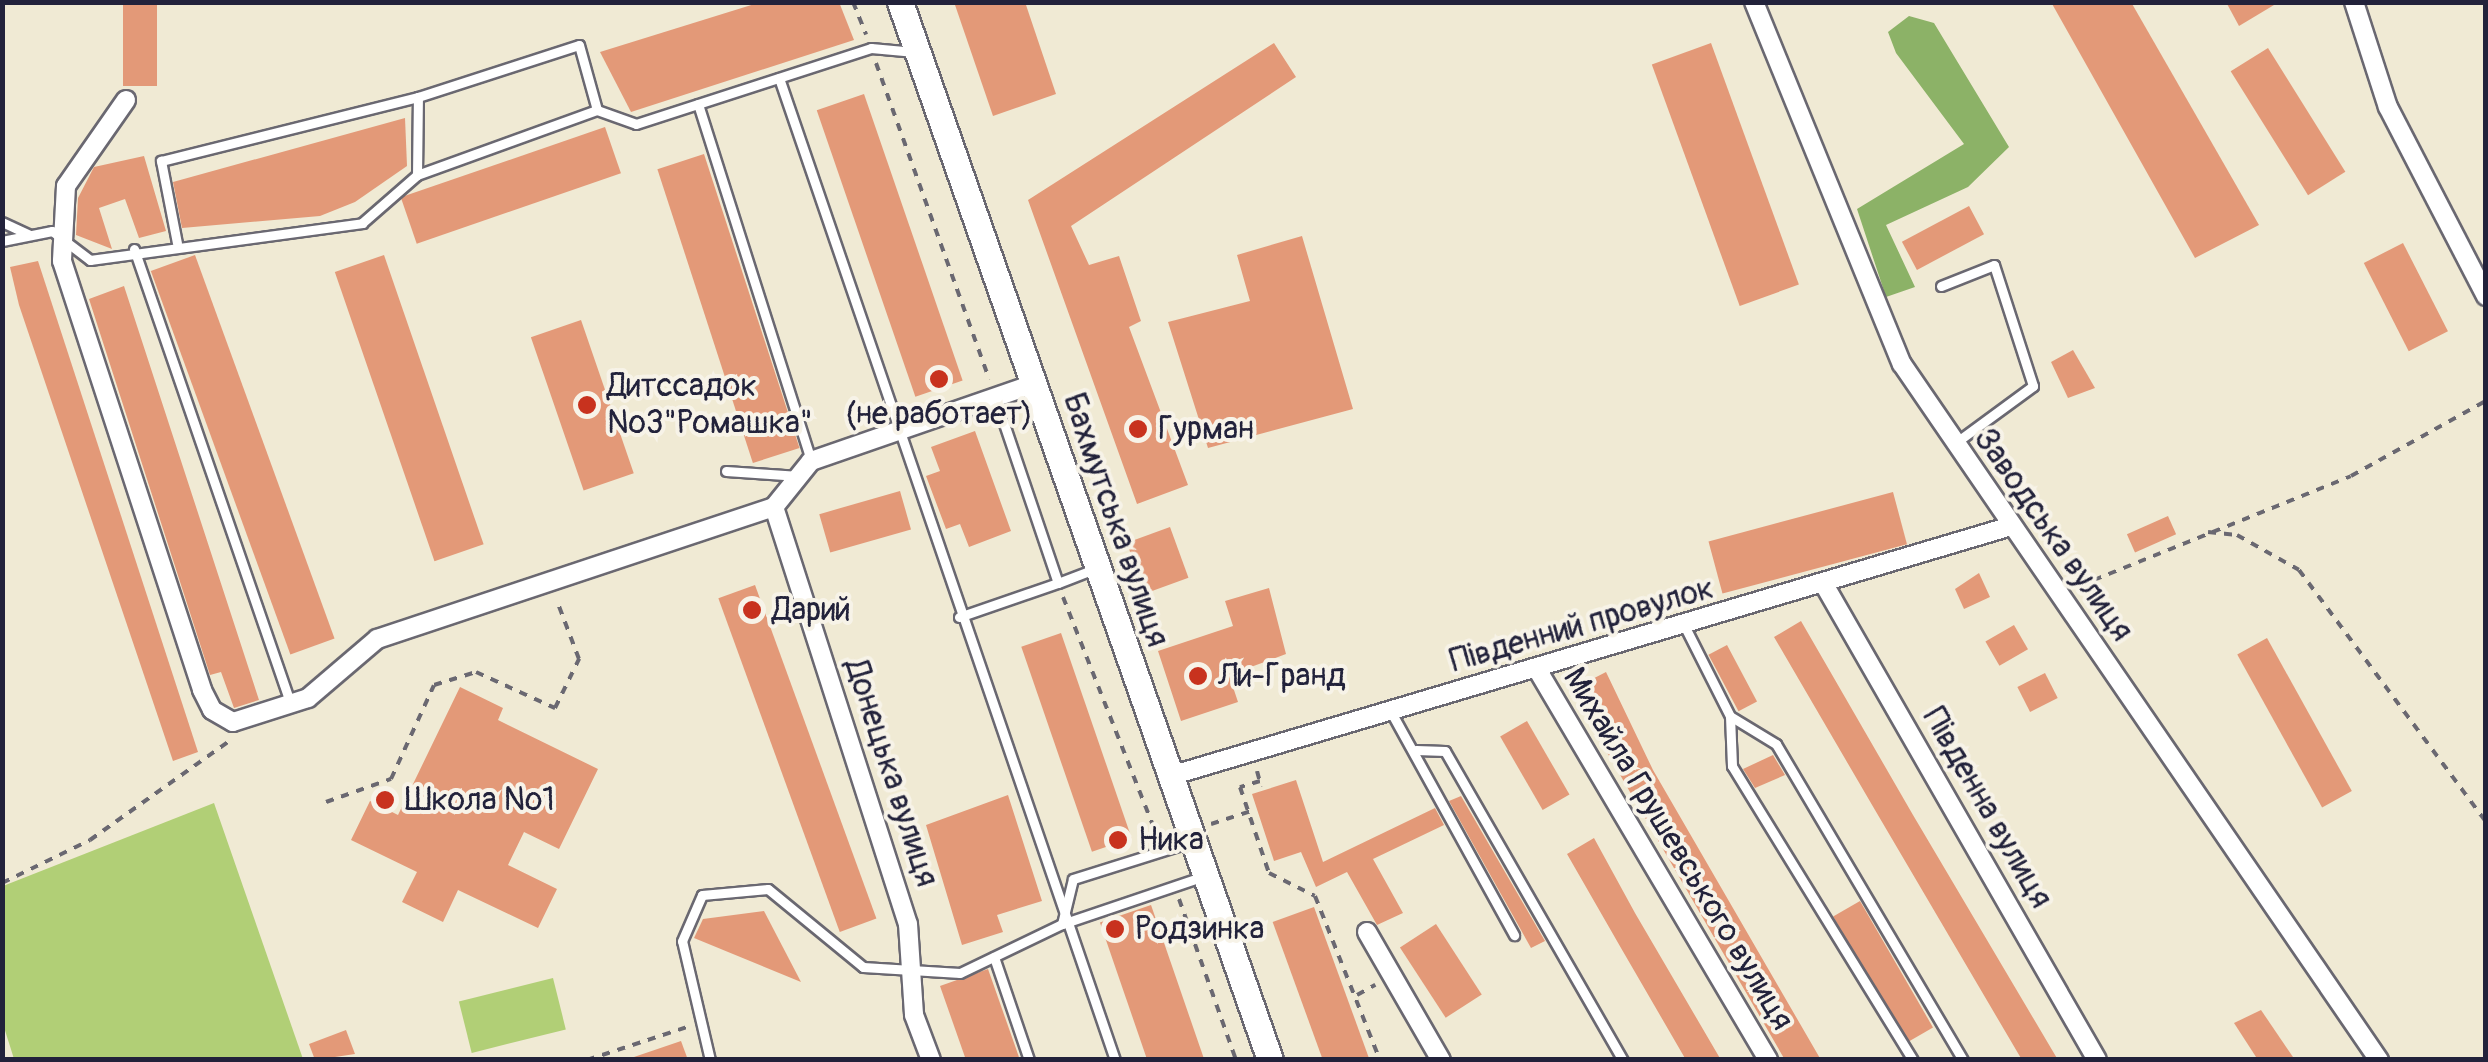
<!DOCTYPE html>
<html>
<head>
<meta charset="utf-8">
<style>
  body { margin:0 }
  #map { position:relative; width:2488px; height:1062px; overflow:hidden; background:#f0ead4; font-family:Pangolin,sans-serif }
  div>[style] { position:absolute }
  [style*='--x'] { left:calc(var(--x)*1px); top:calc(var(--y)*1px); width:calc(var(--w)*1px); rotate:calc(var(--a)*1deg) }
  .green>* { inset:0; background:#b1cf76; transform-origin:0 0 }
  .forest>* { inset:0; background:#8cb267 }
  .building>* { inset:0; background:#e39978; transform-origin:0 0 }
  .path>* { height:4px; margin-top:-2px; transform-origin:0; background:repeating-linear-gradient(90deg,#6a6871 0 8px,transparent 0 16px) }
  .roads { filter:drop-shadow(2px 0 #6a6871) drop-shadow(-2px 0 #6a6871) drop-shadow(0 2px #6a6871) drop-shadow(0 -2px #6a6871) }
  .lane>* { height:9px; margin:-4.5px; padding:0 4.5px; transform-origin:4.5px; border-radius:4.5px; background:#fff }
  .street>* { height:18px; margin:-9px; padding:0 9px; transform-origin:9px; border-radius:9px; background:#fff }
  .secondary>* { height:25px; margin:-12.5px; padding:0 12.5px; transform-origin:12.5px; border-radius:12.5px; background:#fff }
  .dots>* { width:28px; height:28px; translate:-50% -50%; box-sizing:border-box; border:5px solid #f7f3e8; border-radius:50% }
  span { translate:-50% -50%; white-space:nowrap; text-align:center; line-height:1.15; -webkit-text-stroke:8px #f7f3e8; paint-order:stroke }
  .poi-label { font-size:32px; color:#22223b }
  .left { translate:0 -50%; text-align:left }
  .street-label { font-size:32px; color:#22223b }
  .frame { position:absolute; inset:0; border:5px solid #22223b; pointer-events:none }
</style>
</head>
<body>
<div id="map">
  <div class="green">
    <i style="clip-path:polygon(214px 803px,303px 1059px,14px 1059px,3px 1024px,3px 886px)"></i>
    <i style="left:553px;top:978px;width:53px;height:97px;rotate:76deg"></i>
  </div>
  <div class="forest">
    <i style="clip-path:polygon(1909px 16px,1934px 23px,2009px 147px,1968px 187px,1886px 225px,1915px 287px,1886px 297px,1857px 209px,1964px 144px,1896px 53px,1888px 32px)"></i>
  </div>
  <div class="building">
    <i style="left:123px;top:2px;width:34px;height:84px"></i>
    <i style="clip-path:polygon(761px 2px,839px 2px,854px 40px,631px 112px,600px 52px)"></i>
    <i style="clip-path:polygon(954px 2px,1025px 2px,1056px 94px,993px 116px)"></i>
    <i style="clip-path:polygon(2051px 2px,2131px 2px,2259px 225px,2195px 258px)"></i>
    <i style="clip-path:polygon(2226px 2px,2279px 2px,2239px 26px)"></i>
    <i style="clip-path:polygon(1274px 43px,1296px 77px,1071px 226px,1089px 265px,1119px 256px,1141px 321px,1129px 327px,1188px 485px,1137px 504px,1028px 200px)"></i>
    <i style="left:1711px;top:43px;width:257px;height:63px;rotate:70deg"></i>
    <i style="left:2268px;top:48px;width:146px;height:44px;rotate:58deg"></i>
    <i style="left:864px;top:94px;width:303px;height:50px;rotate:71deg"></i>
    <i style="clip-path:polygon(405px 118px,407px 166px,355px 202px,320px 216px,182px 228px,173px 182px)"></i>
    <i style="left:605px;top:127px;width:49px;height:216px;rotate:71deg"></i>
    <i style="left:704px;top:154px;width:309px;height:49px;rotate:72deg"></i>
    <i style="clip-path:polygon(144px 156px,166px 231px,139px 238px,125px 199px,99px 208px,112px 249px,76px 235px,78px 198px,94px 167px)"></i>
    <i style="left:1969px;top:206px;width:32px;height:76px;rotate:62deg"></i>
    <i style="clip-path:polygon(1302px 236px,1353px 409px,1208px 448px,1168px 322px,1250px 301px,1237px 255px)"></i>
    <i style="left:2403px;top:243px;width:99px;height:44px;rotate:63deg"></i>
    <i style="left:195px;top:255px;width:408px;height:47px;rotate:70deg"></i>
    <i style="left:384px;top:255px;width:306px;height:52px;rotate:71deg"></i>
    <i style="clip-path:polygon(38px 261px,198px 752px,173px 761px,19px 305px,10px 267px)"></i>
    <i style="clip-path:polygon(124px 286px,259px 700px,234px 708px,221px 672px,210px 675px,89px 299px)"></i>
    <i style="left:581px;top:320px;width:162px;height:53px;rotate:71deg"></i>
    <i style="clip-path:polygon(2073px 350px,2095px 388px,2068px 398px,2051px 362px)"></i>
    <i style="clip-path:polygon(975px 431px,1011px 531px,969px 547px,960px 524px,946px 529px,926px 476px,940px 471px,931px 447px)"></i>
    <i style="left:900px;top:491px;width:40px;height:84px;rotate:74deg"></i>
    <i style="left:1893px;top:492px;width:54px;height:191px;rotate:75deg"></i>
    <i style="left:2168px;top:516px;width:20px;height:45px;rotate:66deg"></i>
    <i style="left:1170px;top:527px;width:54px;height:46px;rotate:70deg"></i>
    <i style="clip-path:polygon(1979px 573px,1990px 597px,1964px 609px,1955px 589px)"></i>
    <i style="left:755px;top:585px;width:355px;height:39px;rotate:70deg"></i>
    <i style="clip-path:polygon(1269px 588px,1286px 654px,1229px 675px,1238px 702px,1181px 721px,1158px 651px,1233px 626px,1225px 601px)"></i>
    <i style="clip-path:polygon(1801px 621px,1913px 815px,2058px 1060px,2022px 1060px,1875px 810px,1774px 637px)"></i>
    <i style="left:2014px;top:625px;width:28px;height:33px;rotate:60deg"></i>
    <i style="left:1061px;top:633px;width:217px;height:42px;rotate:71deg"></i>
    <i style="left:2267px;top:638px;width:175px;height:34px;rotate:61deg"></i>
    <i style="left:1727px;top:645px;width:64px;height:21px;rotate:62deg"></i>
    <i style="clip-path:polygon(1606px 672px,1653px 770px,1821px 1060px,1785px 1060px,1571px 690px)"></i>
    <i style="left:2045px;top:673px;width:28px;height:31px;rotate:63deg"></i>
    <i style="clip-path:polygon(460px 687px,503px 708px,498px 720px,598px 769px,559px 849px,524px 832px,508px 865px,557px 889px,538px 928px,458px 890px,443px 922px,402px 902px,417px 872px,351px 840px,370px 801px,398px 815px)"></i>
    <i style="left:1527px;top:721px;width:85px;height:31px;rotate:60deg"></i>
    <i style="clip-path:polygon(1773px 755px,1785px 775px,1755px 788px,1743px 769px)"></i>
    <i style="clip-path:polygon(1296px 780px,1323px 862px,1435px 808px,1444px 825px,1373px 859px,1403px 913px,1377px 925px,1347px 872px,1316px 887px,1301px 852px,1274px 861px,1252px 794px)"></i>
    <i style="clip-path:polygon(1008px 795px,1042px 901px,997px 915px,1003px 932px,962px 945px,926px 825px)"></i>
    <i style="clip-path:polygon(1461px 796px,1545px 941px,1531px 948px,1449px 801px)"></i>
    <i style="clip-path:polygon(1594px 838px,1635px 913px,1721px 1060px,1686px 1060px,1621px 948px,1567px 854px)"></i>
    <i style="left:1860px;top:901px;width:146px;height:31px;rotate:60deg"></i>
    <i style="left:1151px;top:905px;width:164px;height:54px;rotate:71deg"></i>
    <i style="left:1314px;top:907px;width:163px;height:44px;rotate:70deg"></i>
    <i style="clip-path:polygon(764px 911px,801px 982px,694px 938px,703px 919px)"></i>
    <i style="left:1436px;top:924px;width:84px;height:43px;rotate:57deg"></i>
    <i style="clip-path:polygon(988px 969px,1020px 1060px,966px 1060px,940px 986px)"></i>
    <i style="clip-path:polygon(2261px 1010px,2295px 1060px,2258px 1060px,2234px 1023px)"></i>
    <i style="clip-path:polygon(346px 1030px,355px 1054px,315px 1060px,309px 1044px)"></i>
    <i style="clip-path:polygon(681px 1041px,688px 1060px,635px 1060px,634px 1057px)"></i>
  </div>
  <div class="path">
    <i style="--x:853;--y:2;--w:35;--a:68"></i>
    <i style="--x:876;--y:63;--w:336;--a:70.3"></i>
    <i style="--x:2208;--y:532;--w:29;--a:6"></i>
    <i style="--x:2237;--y:535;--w:71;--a:29.4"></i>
    <i style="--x:2299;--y:570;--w:314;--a:53.4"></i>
    <i style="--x:2079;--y:586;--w:293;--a:-22"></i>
    <i style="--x:2351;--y:476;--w:154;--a:-29.1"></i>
    <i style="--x:1063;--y:597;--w:259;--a:68.5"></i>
    <i style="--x:1257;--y:771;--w:16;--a:75"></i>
    <i style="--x:1260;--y:781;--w:21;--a:163"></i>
    <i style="--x:1240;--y:787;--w:91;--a:71.4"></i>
    <i style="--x:1269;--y:873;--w:51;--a:26.6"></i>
    <i style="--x:1315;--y:896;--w:176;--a:68.4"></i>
    <i style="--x:326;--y:802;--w:69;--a:-19.5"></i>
    <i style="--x:391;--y:779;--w:103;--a:-65.4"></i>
    <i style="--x:434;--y:685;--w:44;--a:-17.2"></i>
    <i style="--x:476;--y:672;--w:87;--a:24.5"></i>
    <i style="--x:555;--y:708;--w:55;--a:-63.9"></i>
    <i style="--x:579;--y:659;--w:62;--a:-110.8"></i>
    <i style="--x:1211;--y:824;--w:45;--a:-18"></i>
    <i style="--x:2;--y:883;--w:98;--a:-26"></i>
    <i style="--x:90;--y:840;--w:169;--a:-35.4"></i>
    <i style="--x:1179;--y:899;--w:171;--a:70.5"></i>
    <i style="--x:1357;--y:995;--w:21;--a:-29"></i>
    <i style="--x:587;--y:1060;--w:105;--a:-18.3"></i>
  </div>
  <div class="roads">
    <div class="lane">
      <i style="--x:779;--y:78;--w:1038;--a:71.11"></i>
      <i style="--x:698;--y:104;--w:374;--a:72.4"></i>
      <i style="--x:417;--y:175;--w:191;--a:-19.9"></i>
      <i style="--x:2;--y:222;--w:31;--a:25"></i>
      <i style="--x:2;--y:241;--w:51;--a:-11.3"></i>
      <i style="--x:52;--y:231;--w:48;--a:37.3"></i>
      <i style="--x:90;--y:260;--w:275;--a:-7.7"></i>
      <i style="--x:362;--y:223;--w:73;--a:-41.1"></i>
      <i style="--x:417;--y:175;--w:78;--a:-89.3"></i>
      <i style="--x:177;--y:243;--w:84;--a:-101"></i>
      <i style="--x:161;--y:161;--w:265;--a:-14"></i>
      <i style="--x:418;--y:97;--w:169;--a:-17.9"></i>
      <i style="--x:579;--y:45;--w:67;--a:74.5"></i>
      <i style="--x:597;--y:110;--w:41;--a:19.7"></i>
      <i style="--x:636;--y:124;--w:247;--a:-17.9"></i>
      <i style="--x:871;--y:48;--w:44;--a:5.2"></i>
      <i style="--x:134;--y:249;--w:483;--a:71"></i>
      <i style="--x:1941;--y:286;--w:57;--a:-21.6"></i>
      <i style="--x:1994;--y:265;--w:127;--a:72.1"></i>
      <i style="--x:2033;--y:386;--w:97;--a:143.8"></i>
      <i style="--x:995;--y:397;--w:196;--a:71.3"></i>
      <i style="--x:1058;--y:583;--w:40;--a:-21"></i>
      <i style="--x:726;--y:471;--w:73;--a:3.9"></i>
      <i style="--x:959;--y:617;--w:105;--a:-19"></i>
      <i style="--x:1685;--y:627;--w:100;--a:63.2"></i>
      <i style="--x:1730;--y:716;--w:50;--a:87.7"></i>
      <i style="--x:1732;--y:766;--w:345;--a:58.4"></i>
      <i style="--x:1391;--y:712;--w:255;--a:61.1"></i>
      <i style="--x:1730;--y:716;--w:54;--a:31.3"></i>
      <i style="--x:1776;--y:744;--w:367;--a:59.4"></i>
      <i style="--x:1416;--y:750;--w:29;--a:2"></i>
      <i style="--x:1445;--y:751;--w:357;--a:60.1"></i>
      <i style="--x:1062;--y:924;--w:148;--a:-18.6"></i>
      <i style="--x:994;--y:957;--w:109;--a:71.2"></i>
      <i style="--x:710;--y:1060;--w:122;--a:-103.2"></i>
      <i style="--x:682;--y:941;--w:50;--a:-66.5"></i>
      <i style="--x:702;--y:895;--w:66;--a:-5.2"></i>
      <i style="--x:768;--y:889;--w:123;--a:39.4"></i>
      <i style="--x:863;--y:967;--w:97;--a:3.5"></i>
      <i style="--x:960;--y:973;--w:113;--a:-25.7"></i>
      <i style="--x:1062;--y:924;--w:46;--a:-76.3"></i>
      <i style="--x:1073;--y:879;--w:124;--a:-17.4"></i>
    </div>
    <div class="street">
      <i style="--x:1754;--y:2;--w:391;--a:67.8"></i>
      <i style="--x:1902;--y:364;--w:844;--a:55.58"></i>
      <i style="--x:2354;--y:2;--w:110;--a:72.1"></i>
      <i style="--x:2388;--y:107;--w:213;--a:62.6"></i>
      <i style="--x:126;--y:100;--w:105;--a:124.9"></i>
      <i style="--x:66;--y:186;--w:75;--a:93.1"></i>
      <i style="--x:62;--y:261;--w:451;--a:71.9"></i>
      <i style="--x:202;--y:690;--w:22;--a:63"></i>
      <i style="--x:212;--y:710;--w:24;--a:30"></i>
      <i style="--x:233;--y:722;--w:79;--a:-17.7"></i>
      <i style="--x:308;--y:698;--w:91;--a:-40.5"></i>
      <i style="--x:377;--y:639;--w:418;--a:-18.4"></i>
      <i style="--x:774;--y:507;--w:59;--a:-51.2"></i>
      <i style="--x:811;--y:461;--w:235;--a:-19.1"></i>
      <i style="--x:774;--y:507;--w:438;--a:72.2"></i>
      <i style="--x:908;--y:924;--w:91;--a:86.2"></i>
      <i style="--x:914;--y:1015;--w:48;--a:69.3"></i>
      <i style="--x:1825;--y:586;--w:546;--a:60.15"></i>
      <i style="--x:1537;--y:669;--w:454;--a:59.4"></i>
      <i style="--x:1170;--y:776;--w:874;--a:-16.55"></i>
      <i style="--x:1367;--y:932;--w:148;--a:60"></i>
    </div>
    <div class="secondary">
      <i style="--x:900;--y:2;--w:1121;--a:70.72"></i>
    </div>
  </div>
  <div class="dots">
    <i style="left:939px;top:379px;background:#c8321e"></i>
    <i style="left:587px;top:405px;background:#c8321e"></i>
    <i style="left:1138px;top:429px;background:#c8321e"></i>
    <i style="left:752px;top:610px;background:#c8321e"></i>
    <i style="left:1198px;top:676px;background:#c8321e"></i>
    <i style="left:385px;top:800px;background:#c8321e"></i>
    <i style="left:1118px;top:840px;background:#c8321e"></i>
    <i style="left:1115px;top:929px;background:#c8321e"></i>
  </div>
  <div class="poi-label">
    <span class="left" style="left:607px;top:405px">Дитссадок<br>№3"Ромашка"</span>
    <span style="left:939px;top:414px">(не работает)</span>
    <span class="left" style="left:1158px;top:429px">Гурман</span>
    <span class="left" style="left:772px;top:610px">Дарий</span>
    <span class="left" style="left:1218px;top:676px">Ли-Гранд</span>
    <span class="left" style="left:405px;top:800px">Школа №1</span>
    <span class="left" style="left:1138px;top:840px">Ника</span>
    <span class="left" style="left:1135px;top:929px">Родзинка</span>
  </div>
  <div class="street-label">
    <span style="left:1115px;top:520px;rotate:71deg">Бахмутська вулиця</span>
    <span style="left:2053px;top:535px;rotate:55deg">Заводська вулиця</span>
    <span style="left:1582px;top:625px;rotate:-16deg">Південний провулок</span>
    <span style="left:891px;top:773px;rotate:72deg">Донецька вулиця</span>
    <span style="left:1987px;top:808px;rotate:60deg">Південна вулиця</span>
    <span style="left:1678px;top:849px;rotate:59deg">Михайла Грушевського вулиця</span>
  </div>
  <div class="frame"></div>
</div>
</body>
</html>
